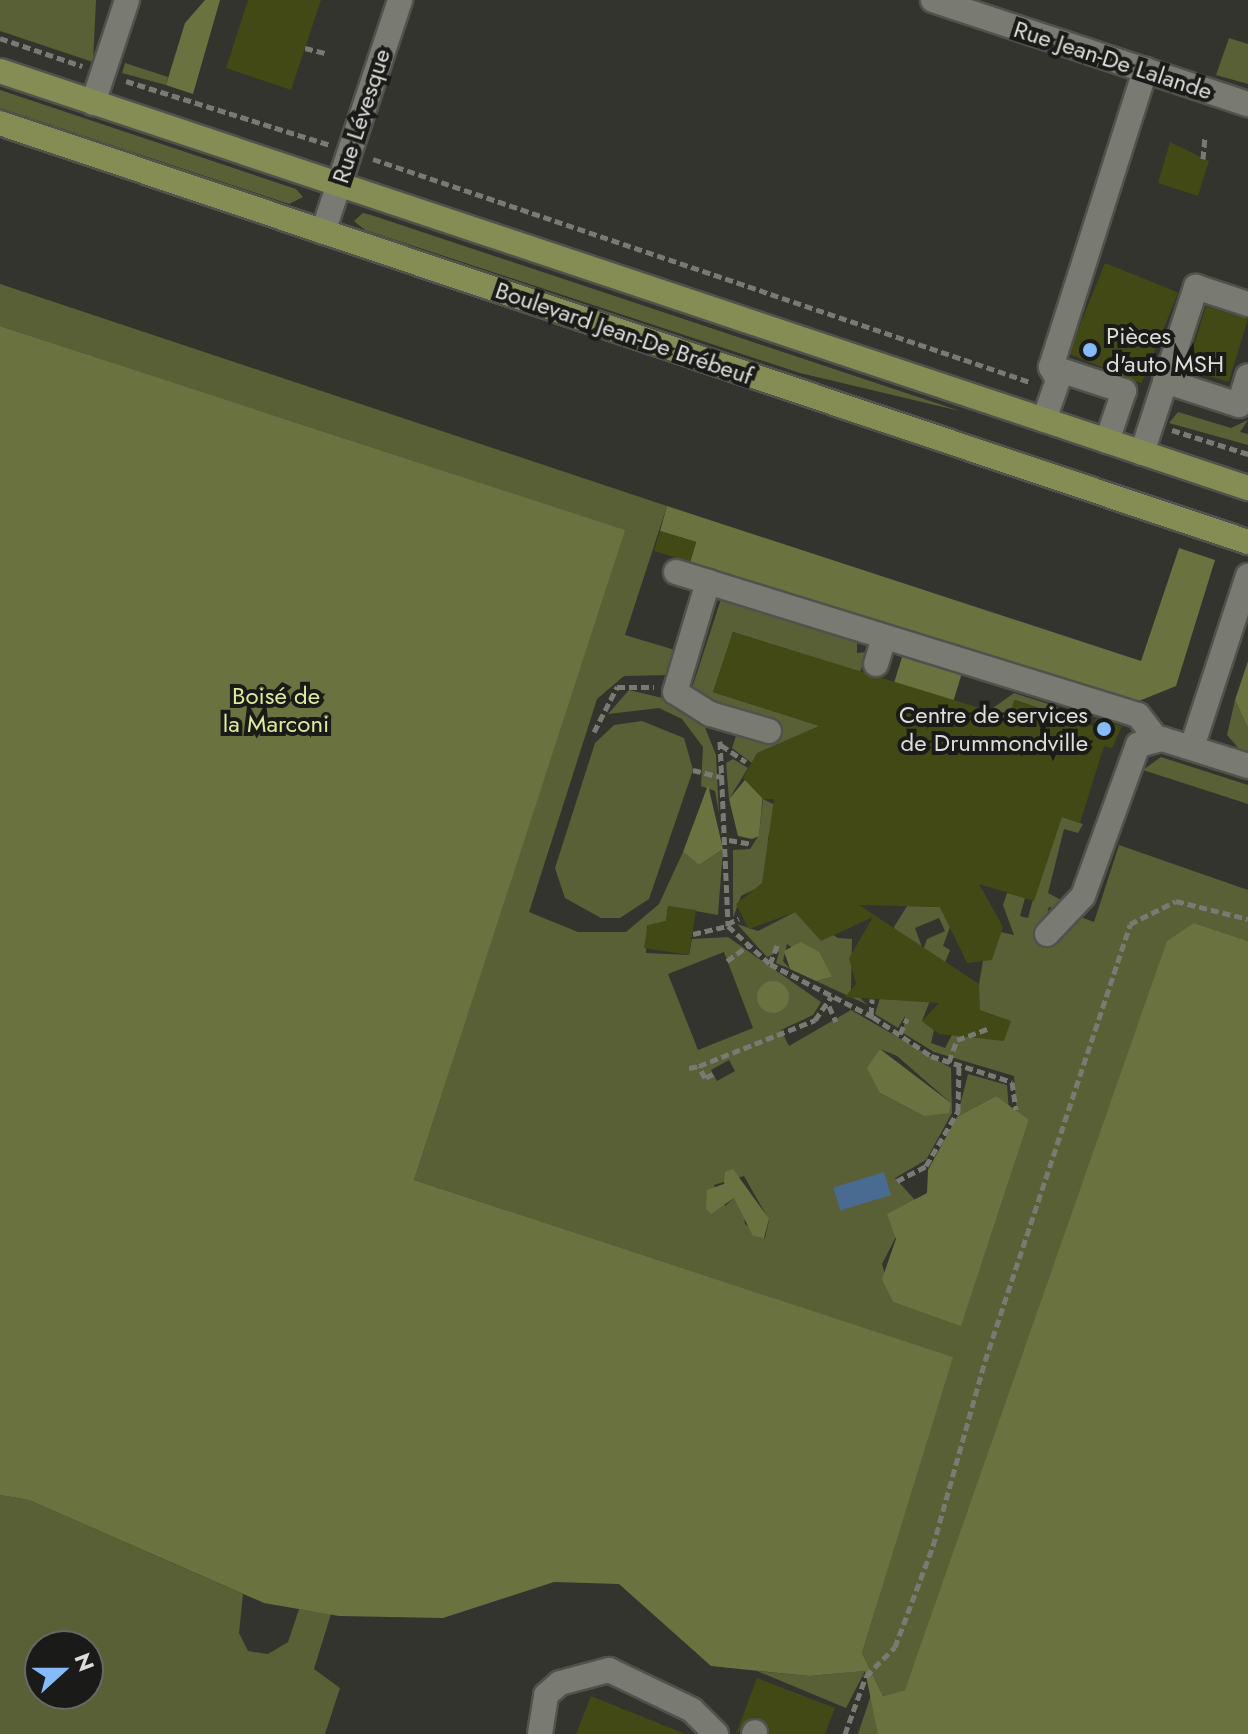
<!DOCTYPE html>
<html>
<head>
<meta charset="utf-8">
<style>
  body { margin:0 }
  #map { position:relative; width:1248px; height:1734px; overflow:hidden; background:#32342d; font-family:Jost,sans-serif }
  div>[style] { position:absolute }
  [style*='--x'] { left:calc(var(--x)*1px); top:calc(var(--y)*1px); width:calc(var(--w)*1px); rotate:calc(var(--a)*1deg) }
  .green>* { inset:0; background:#596035 }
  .forest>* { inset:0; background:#6a7340; transform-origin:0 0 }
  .round { border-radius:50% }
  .water>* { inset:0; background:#496a91; transform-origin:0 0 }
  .building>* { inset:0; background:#424915; transform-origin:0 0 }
  .path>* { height:5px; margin-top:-2.5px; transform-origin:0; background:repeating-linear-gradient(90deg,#787a74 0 8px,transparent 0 12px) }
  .roads { filter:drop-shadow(2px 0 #50524c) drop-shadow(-2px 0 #50524c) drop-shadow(0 2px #50524c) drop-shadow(0 -2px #50524c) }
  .minor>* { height:24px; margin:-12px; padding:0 12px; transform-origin:12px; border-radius:12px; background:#797a72 }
  .major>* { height:24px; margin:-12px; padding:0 12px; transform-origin:12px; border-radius:12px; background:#868d54 }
  .dots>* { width:22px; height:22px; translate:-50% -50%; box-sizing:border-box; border:4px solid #1a1b18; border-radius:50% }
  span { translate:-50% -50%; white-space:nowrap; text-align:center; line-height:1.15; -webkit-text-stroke:8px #1a1b18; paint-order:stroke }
  .street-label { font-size:24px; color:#dcddd8 }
  .poi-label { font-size:24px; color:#dcddd8 }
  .left { translate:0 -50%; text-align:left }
  .right { translate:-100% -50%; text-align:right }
  .park-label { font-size:24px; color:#dcea9a }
  .north { position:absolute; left:24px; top:1630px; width:80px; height:80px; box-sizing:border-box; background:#1a1b18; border:2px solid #686965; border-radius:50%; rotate:69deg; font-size:22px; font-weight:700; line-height:32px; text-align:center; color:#dcddd8 }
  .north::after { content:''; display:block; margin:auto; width:28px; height:36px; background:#86bbfb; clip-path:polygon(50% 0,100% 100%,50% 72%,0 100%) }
</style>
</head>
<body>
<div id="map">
  <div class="green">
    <i style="clip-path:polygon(0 0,96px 0,93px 62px,0 31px)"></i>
    <i style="clip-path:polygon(1229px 38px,1248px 44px,1248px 84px,1216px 75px)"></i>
    <i style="clip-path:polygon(125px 63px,168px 77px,166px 85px,122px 73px)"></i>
    <i style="clip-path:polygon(0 90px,296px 189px,303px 197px,289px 204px,0 108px)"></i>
    <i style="clip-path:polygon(363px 213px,371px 215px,960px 411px,800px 373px,365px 230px,354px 221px)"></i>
    <i style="clip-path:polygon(evenodd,0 284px,667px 506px,625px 635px,675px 650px,668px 675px,624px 676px,597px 699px,529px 912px,578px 932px,626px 932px,659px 904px,683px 852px,699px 865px,723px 849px,718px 915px,668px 906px,666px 921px,647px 926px,646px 953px,689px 955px,692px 939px,728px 937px,821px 1002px,813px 1015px,781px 1030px,789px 1046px,851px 1010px,951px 1068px,952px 1113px,926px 1160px,895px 1178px,915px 1200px,882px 1264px,893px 1302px,961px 1325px,1029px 1120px,1017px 1115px,1014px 1076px,934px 1052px,903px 1033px,905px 1016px,898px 1028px,875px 1014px,899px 938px,894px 927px,907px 906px,940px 907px,950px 927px,943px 946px,950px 950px,922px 1021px,934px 1030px,931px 1043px,945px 1048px,979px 984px,983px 961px,1001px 932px,1014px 935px,1003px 905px,1007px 893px,1025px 898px,1020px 916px,1028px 918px,1056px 815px,1083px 824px,1078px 833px,1064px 829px,1048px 893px,1061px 900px,1059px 910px,1049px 907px,1040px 938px,1075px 915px,1094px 922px,1119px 845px,1248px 890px,1248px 941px,1194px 923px,905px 1690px,883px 1696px,862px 1653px,952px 1357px,414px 1180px,624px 530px,0 326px,0 284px,939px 918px,945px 931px,927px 939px,923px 950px,915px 928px,939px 918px,0 284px,724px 952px,753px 1028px,698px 1050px,668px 974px,724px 952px,0 284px,880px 1049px,897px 1056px,951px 1103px,924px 1116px,880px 1093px,880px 1049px,0 284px,729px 1060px,735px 1071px,717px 1081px,711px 1070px,729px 1060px,0 284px,744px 1176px,769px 1220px,765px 1238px,745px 1224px,743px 1203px,734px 1198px,725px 1206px,714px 1185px,744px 1176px)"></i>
    <i style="clip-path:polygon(1178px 412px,1231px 428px,1248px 420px,1240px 432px,1248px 434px,1248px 445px,1169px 423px)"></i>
    <i style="clip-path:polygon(721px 599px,857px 641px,857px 653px,867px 652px,860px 672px,733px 632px,713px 692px,849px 735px,757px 754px,752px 763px,732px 748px,737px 733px,765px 743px,772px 723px,691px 691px)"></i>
    <i style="clip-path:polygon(629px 690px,671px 700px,702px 720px,716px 755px,719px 814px,715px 791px,701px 786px,703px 747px,682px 719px,659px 708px,608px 714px)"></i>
    <i style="clip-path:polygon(1014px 693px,1058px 707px,1056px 714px,1015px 700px,1008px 721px,986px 713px)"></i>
    <i style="clip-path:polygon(1235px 700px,1248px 728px,1248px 759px,1227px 735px)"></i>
    <i style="clip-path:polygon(642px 721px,684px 738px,693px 770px,649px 899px,620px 918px,601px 918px,565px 898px,555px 868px,595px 743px,614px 725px)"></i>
    <i style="clip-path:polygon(1161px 757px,1248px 785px,1248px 804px,1143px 770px)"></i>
    <i style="clip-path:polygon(733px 759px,748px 768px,729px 799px,726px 763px)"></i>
    <i style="clip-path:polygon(763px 799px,779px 807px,768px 838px,767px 883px,741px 896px,733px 918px,733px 850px,750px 849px,759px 835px)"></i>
    <i style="clip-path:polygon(795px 912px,838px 938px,852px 939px,851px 990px,868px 1005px,816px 981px,832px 977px,787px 944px,783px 961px,790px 969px,776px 963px,779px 952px,767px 957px,737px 924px,758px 931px)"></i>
    <i style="clip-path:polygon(968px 1074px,1007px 1085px,1009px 1111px,996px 1096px,957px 1117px)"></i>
    <i style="clip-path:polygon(evenodd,0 1495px,29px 1500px,243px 1594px,239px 1633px,248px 1651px,268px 1654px,288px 1642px,299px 1609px,331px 1614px,314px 1669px,340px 1688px,325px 1734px,0 1734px,0 1495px,40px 1646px,88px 1646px,88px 1694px,40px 1694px,40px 1646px)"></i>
    <i style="clip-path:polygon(757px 1671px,809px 1676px,865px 1671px,846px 1708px)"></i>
    <i style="clip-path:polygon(873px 1689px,878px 1734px,858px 1734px)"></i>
  </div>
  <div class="forest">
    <i style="clip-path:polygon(205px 0,220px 0,193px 94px,166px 85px,185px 23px)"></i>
    <i style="clip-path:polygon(0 326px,625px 530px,414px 1180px,953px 1357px,862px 1653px,883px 1696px,905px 1690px,1167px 941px,1194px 923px,1248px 941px,1248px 1734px,878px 1734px,865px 1671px,809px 1676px,711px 1666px,619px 1584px,554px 1582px,443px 1618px,339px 1616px,264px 1603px,29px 1500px,0 1495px)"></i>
    <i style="clip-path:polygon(667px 506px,1141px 661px,1179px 548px,1215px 560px,1176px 686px,1139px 701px,690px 562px,696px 542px,660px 531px)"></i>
    <i style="left:902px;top:657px;width:62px;height:27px;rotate:17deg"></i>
    <i style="clip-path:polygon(1248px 661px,1248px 728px,1235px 700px)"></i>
    <i style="clip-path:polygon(745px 780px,763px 793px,759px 836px,752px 839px,738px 836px,729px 799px)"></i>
    <i style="clip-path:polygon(708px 785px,723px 849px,699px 865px,683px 852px)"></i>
    <i style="clip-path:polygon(801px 942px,819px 952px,832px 977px,816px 981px,790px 969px,784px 951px)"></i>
    <i class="round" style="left:757px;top:981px;width:32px;height:32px"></i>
    <i style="clip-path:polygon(880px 1049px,951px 1103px,949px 1113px,924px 1116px,880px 1093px,867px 1068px)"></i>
    <i style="clip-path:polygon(996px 1096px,1029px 1120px,961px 1326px,893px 1302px,882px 1279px,896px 1239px,887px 1214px,927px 1193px,928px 1170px,957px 1117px)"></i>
    <i style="clip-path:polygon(733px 1169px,769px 1219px,764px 1238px,753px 1236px,734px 1198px,711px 1214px,706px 1209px,707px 1190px,724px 1184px,725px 1172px)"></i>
  </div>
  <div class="water">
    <i style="left:884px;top:1172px;width:24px;height:53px;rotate:73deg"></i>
  </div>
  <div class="building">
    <i style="clip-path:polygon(248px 0,321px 0,291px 90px,226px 68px)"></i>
    <i style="clip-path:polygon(1170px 142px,1209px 161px,1198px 196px,1158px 183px)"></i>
    <i style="left:1105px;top:263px;width:79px;height:98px;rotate:22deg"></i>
    <i style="left:1206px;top:306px;width:44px;height:66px;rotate:17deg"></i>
    <i style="left:660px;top:531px;width:38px;height:21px;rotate:17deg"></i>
    <i style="clip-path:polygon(733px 632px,1009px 717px,1014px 700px,1093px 726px,1096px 718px,1122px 726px,1112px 748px,1104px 746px,1080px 823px,1062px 817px,1034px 901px,979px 884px,1003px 927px,992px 960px,967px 963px,940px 907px,859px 905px,979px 984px,980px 1010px,1011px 1021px,1004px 1041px,939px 1034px,922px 1021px,939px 1003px,845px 997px,856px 984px,849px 958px,873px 917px,821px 941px,795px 912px,749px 929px,736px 904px,762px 883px,774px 799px,763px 799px,743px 778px,757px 753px,819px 726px,713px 692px)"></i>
    <i style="clip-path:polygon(668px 906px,696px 910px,689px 955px,644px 948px,648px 925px,666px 921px)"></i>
    <i style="clip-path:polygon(757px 1678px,835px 1708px,825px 1734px,769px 1734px,755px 1717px,736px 1734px)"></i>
    <i style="clip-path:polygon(591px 1696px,683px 1733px,683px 1734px,576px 1734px)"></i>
  </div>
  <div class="path">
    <i style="--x:0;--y:38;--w:87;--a:18.9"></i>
    <i style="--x:305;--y:48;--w:21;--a:14"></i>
    <i style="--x:126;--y:81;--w:214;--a:17.4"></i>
    <i style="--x:373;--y:159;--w:694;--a:18.75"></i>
    <i style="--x:1203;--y:159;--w:23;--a:-85"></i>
    <i style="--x:1172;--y:430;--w:80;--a:17.5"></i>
    <i style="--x:594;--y:732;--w:51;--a:-62.9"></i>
    <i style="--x:617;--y:687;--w:37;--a:0"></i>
    <i style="--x:720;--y:741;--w:185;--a:87.5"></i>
    <i style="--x:728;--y:926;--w:57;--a:42.1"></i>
    <i style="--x:770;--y:964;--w:116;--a:27.2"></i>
    <i style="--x:873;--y:1017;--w:70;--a:33.9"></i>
    <i style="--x:931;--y:1056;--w:85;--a:17.8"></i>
    <i style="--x:1012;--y:1082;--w:28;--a:82"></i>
    <i style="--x:721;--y:745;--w:30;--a:34"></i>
    <i style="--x:693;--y:770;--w:32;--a:14"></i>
    <i style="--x:729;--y:840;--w:22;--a:10"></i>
    <i style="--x:727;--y:924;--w:13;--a:-23"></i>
    <i style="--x:693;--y:934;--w:36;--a:-13"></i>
    <i style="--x:727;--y:961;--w:26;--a:-36"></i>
    <i style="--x:770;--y:964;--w:22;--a:-69"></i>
    <i style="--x:829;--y:1006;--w:17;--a:66"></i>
    <i style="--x:871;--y:1015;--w:16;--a:-86"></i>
    <i style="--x:900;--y:1034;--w:17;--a:-65"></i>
    <i style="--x:949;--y:1062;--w:23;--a:-70"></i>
    <i style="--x:957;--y:1040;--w:33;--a:-20"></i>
    <i style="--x:689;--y:1068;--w:10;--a:-11"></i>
    <i style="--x:713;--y:1074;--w:9;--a:153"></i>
    <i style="--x:705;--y:1078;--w:13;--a:-117"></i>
    <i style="--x:699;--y:1066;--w:125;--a:-21.6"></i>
    <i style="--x:815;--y:1020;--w:29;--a:-55"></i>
    <i style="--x:897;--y:1181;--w:33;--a:-27"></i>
    <i style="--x:926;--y:1166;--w:64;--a:-59.8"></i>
    <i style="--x:958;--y:1111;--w:46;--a:-88.8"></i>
    <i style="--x:845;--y:1734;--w:62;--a:-70.1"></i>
    <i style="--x:866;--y:1676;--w:41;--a:-45"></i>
    <i style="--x:895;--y:1647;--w:108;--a:-69.4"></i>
    <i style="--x:933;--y:1546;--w:192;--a:-74.3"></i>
    <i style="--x:985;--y:1361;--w:460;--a:-71.6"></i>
    <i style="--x:1130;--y:924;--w:51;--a:-26.6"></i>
    <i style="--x:1176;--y:901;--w:74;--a:14"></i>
  </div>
  <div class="roads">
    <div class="minor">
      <i style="--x:933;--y:0;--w:332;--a:18.3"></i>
      <i style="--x:93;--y:103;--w:108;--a:-71.7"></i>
      <i style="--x:323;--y:232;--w:244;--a:-71.6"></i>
      <i style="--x:1051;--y:367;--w:312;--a:-72.4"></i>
      <i style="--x:1165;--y:381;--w:78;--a:18"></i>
      <i style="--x:1239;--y:405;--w:30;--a:-73"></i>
      <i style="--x:1044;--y:420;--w:42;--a:-70.7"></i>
      <i style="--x:1058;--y:380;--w:15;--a:-118"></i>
      <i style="--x:1051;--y:367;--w:77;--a:18.2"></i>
      <i style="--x:1124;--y:391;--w:53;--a:108.8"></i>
      <i style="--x:1142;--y:453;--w:175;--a:-72"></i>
      <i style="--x:1196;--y:287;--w:55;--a:18.1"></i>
      <i style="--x:676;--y:572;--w:34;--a:17"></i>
      <i style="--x:876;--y:664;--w:28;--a:-73"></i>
      <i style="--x:769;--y:731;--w:61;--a:-163.9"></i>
      <i style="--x:710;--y:714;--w:41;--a:-147.8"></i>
      <i style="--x:675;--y:692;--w:115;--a:-73.3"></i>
      <i style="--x:708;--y:582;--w:450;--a:17.2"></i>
      <i style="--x:1138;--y:715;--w:29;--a:52"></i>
      <i style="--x:1192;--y:747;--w:180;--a:-71.9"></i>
      <i style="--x:1047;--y:934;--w:52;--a:-46.5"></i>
      <i style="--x:1083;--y:896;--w:161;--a:-70"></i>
      <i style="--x:1138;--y:745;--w:25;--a:-14"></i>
      <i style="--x:1162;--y:739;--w:90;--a:17.4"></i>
      <i style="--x:540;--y:1734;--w:39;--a:-81"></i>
      <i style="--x:546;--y:1695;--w:18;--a:-41"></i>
      <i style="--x:560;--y:1683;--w:51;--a:-14.9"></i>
      <i style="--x:609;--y:1670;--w:92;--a:25.7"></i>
      <i style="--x:692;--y:1710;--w:34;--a:45"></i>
      <i style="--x:754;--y:1734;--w:2;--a:-63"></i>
    </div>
    <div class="major">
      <i style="--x:0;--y:71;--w:1316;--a:18.48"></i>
      <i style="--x:0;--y:123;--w:1316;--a:18.56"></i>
    </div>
  </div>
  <div class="dots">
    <i style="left:1090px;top:350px;background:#86bbfb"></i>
    <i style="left:1104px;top:729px;background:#86bbfb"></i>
  </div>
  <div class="street-label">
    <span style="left:1113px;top:60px;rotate:18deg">Rue Jean-De Lalande</span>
    <span style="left:361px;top:116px;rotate:-72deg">Rue Lévesque</span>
    <span style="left:624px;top:333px;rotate:19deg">Boulevard Jean-De Brébeuf</span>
  </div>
  <div class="poi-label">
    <span class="left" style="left:1106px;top:350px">Pièces<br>d'auto MSH</span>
    <span class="right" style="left:1088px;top:729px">Centre de services<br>de Drummondville</span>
  </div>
  <div class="park-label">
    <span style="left:276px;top:710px">Boisé de<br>la Marconi</span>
  </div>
  <div class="north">N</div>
</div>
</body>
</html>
